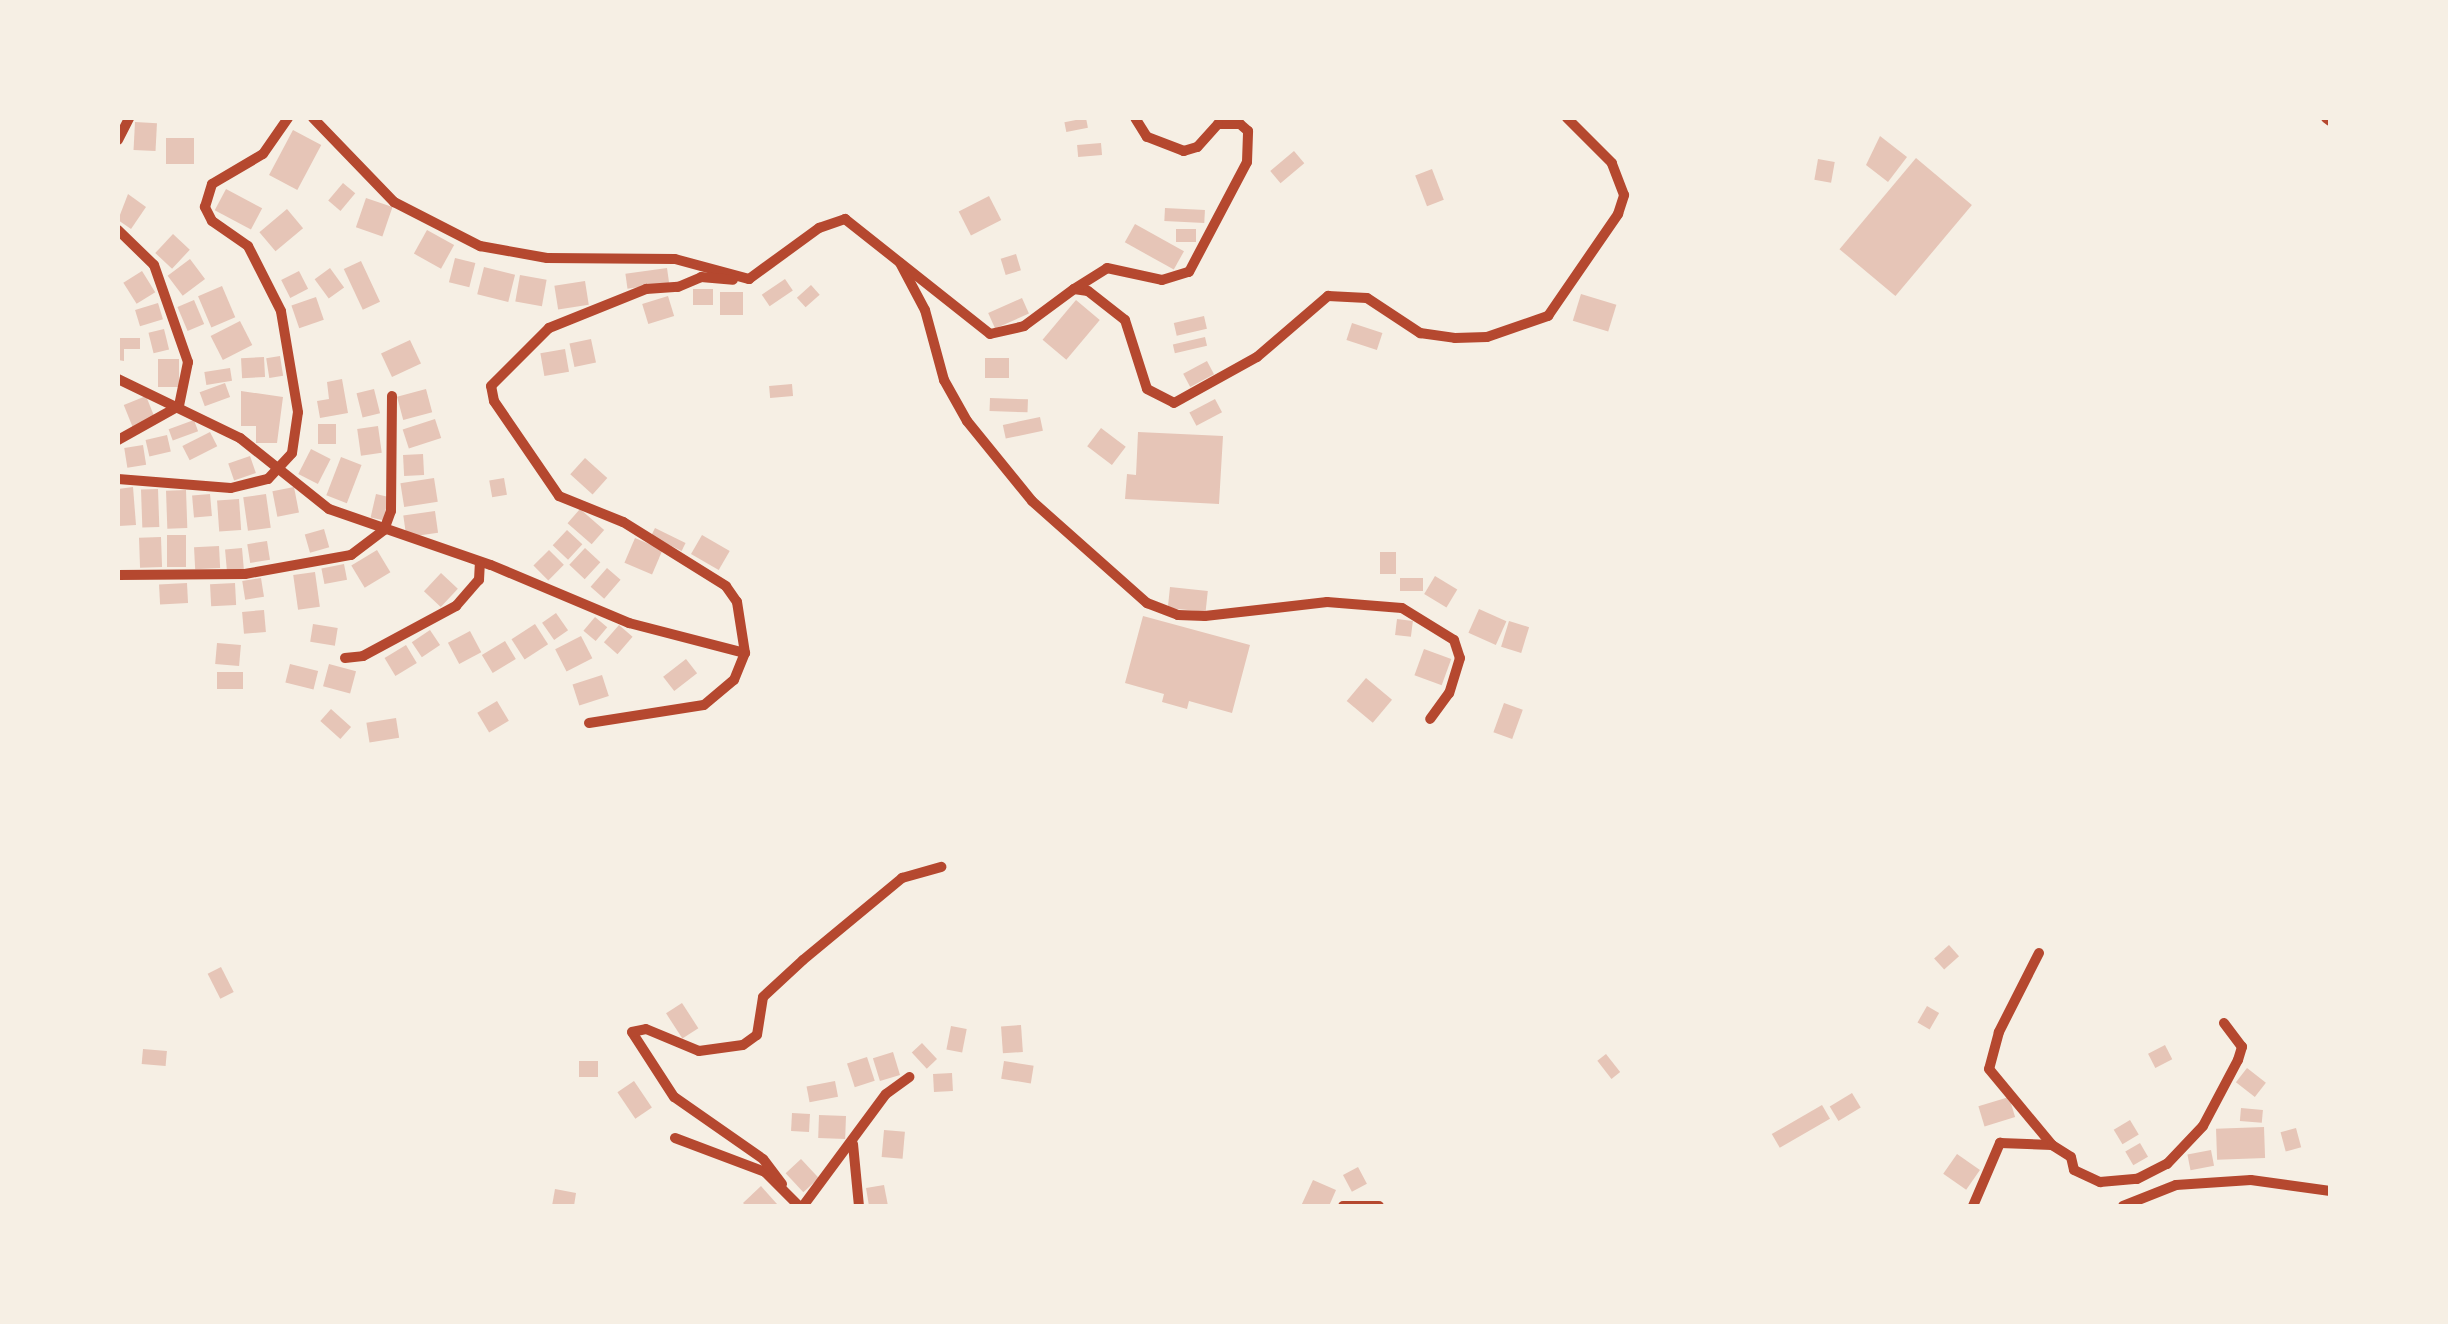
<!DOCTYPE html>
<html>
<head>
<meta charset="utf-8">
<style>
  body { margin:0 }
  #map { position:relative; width:2448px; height:1324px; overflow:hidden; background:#f6efe4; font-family:Ubuntu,sans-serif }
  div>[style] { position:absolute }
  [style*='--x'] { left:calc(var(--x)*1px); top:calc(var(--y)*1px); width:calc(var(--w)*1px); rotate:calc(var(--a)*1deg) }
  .building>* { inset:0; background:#e6c5b7; transform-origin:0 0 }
  .minor>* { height:10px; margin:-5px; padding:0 5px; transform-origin:5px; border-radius:5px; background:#b5482f }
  span { translate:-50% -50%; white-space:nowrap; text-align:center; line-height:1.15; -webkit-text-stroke:9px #f6efe4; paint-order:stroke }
  .frame { position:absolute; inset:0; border:120px solid #f6efe4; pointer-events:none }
</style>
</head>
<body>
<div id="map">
  <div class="building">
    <i style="left:1086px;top:118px;width:10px;height:22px;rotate:79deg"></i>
    <i style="left:135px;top:122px;width:22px;height:28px;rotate:3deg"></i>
    <i style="left:293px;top:130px;width:32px;height:51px;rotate:28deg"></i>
    <i style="clip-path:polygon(1880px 136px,1907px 157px,1888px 182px,1866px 165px)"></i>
    <i style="left:166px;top:138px;width:28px;height:26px"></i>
    <i style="left:1101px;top:143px;width:12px;height:24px;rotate:85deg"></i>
    <i style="left:1294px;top:151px;width:16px;height:31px;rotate:50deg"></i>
    <i style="left:1916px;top:158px;width:73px;height:119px;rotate:40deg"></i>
    <i style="left:1818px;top:159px;width:17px;height:21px;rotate:10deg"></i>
    <i style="left:1432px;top:169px;width:33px;height:18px;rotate:69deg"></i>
    <i style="left:343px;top:183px;width:16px;height:23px;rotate:40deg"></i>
    <i style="left:226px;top:189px;width:41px;height:24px;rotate:28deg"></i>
    <i style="clip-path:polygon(128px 194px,146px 207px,131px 229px,118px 220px)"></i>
    <i style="left:989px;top:196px;width:27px;height:34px;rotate:63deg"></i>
    <i style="left:366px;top:198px;width:28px;height:31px;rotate:19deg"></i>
    <i style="left:1165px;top:208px;width:40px;height:13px;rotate:3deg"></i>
    <i style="left:287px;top:209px;width:25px;height:36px;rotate:50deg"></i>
    <i style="left:1135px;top:224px;width:56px;height:21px;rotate:29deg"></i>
    <i style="left:1176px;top:229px;width:20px;height:13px"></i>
    <i style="left:427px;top:230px;width:31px;height:27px;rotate:29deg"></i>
    <i style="left:173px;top:234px;width:23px;height:26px;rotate:43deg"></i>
    <i style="left:1016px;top:254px;width:17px;height:16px;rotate:73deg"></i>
    <i style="left:455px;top:258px;width:21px;height:25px;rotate:14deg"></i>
    <i style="left:190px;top:259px;width:25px;height:28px;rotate:53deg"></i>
    <i style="left:361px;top:261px;width:45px;height:19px;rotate:65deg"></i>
    <i style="left:484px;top:267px;width:32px;height:28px;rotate:14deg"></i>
    <i style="left:330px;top:268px;width:24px;height:19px;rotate:54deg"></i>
    <i style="left:667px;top:268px;width:15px;height:42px;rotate:82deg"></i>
    <i style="left:142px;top:271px;width:25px;height:22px;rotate:58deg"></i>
    <i style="left:299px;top:271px;width:20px;height:20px;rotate:63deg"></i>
    <i style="left:520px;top:275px;width:27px;height:27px;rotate:10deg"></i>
    <i style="left:785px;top:279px;width:14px;height:28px;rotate:56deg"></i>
    <i style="left:585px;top:281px;width:24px;height:31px;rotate:81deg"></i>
    <i style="left:811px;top:285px;width:13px;height:19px;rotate:48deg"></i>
    <i style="left:222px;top:286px;width:34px;height:26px;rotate:67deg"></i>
    <i style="left:693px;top:289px;width:20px;height:16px"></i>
    <i style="left:720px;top:292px;width:23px;height:23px"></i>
    <i style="left:1581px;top:294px;width:37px;height:28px;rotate:17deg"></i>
    <i style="left:668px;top:296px;width:21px;height:27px;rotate:73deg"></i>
    <i style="left:316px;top:297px;width:24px;height:26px;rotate:71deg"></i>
    <i style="left:1022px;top:298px;width:17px;height:37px;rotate:66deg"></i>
    <i style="left:194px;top:300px;width:26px;height:18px;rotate:67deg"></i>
    <i style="left:1076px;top:300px;width:31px;height:52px;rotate:40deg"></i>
    <i style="left:158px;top:303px;width:17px;height:24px;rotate:73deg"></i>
    <i style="left:1204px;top:316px;width:13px;height:31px;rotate:77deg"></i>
    <i style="left:240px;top:321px;width:27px;height:33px;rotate:63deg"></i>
    <i style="left:1352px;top:323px;width:32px;height:18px;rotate:18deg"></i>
    <i style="left:164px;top:329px;width:21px;height:16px;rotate:76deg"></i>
    <i style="left:1205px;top:337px;width:9px;height:33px;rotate:77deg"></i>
    <i style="clip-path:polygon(118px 338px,140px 338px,140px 349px,124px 349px,124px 361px,118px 360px)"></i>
    <i style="left:591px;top:339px;width:24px;height:22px;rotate:78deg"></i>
    <i style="left:410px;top:340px;width:26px;height:32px;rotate:65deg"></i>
    <i style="left:565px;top:349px;width:23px;height:25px;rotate:80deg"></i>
    <i style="left:280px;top:356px;width:20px;height:14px;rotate:81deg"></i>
    <i style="left:264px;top:357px;width:20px;height:23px;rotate:87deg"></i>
    <i style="left:985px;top:358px;width:24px;height:20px"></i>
    <i style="left:158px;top:359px;width:21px;height:28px"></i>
    <i style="left:1207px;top:361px;width:15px;height:27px;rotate:62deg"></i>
    <i style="left:230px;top:368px;width:13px;height:26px;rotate:81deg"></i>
    <i style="clip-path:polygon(342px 379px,348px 413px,320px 418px,317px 401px,329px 399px,327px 382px)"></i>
    <i style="left:225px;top:383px;width:15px;height:27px;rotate:70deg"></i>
    <i style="left:792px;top:384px;width:12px;height:23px;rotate:85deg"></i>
    <i style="left:374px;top:389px;width:25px;height:18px;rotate:76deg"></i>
    <i style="left:426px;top:389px;width:24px;height:30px;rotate:75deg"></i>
    <i style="clip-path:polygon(241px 391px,283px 397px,277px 443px,256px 443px,256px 426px,241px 426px)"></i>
    <i style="left:146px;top:396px;width:24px;height:24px;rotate:68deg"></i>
    <i style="left:990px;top:398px;width:38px;height:13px;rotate:2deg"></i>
    <i style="left:1215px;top:399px;width:15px;height:29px;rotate:62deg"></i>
    <i style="left:1040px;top:417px;width:14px;height:38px;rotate:78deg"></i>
    <i style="left:435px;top:419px;width:20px;height:34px;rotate:72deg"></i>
    <i style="left:194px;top:420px;width:12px;height:27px;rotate:70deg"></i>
    <i style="left:318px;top:424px;width:18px;height:20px"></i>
    <i style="left:378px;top:426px;width:27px;height:21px;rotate:82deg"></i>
    <i style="left:1101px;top:428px;width:31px;height:23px;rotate:37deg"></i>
    <i style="left:210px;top:432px;width:16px;height:31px;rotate:63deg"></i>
    <i style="clip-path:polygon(1138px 432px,1223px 436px,1219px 504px,1125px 499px,1127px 474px,1136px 475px)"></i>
    <i style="left:167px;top:435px;width:17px;height:22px;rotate:77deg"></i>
    <i style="left:143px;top:445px;width:20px;height:19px;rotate:81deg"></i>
    <i style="left:311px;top:449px;width:22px;height:28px;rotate:27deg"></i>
    <i style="left:423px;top:454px;width:21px;height:20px;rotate:87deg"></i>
    <i style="left:250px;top:456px;width:18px;height:23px;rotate:71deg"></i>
    <i style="left:341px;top:457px;width:22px;height:41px;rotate:21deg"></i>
    <i style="left:585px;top:458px;width:30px;height:22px;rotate:42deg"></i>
    <i style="left:434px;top:478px;width:24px;height:34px;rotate:81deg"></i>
    <i style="left:504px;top:478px;width:17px;height:15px;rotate:80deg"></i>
    <i style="clip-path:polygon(133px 487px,136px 525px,119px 526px,118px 489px)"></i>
    <i style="left:294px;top:487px;width:26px;height:22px;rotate:79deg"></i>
    <i style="left:158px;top:489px;width:38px;height:17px;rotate:88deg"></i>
    <i style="left:186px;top:490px;width:38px;height:20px;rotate:88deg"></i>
    <i style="left:210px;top:494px;width:22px;height:18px;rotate:85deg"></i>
    <i style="left:266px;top:494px;width:34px;height:23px;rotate:82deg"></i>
    <i style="left:376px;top:494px;width:13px;height:24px;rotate:13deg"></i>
    <i style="left:239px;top:499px;width:31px;height:22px;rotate:86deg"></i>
    <i style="left:580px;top:509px;width:32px;height:19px;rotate:41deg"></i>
    <i style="left:435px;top:511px;width:22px;height:32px;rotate:82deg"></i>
    <i style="left:655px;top:528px;width:34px;height:9px;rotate:26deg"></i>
    <i style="left:324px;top:529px;width:19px;height:20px;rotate:74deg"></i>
    <i style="left:567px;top:530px;width:21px;height:21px;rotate:43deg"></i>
    <i style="left:167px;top:535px;width:19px;height:32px"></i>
    <i style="left:702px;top:535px;width:32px;height:22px;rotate:30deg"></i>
    <i style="left:161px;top:537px;width:30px;height:22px;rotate:88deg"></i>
    <i style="left:635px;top:538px;width:30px;height:27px;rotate:23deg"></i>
    <i style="left:267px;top:541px;width:19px;height:20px;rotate:81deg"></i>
    <i style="left:219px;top:546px;width:22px;height:25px;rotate:87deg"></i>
    <i style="left:242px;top:548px;width:21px;height:17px;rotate:85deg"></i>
    <i style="left:585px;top:548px;width:21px;height:23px;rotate:43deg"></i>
    <i style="left:377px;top:550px;width:26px;height:30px;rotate:59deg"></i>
    <i style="left:549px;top:550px;width:21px;height:22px;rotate:45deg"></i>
    <i style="left:1380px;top:552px;width:16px;height:22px"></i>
    <i style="left:344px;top:564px;width:16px;height:23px;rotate:79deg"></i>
    <i style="left:607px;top:568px;width:18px;height:25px;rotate:41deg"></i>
    <i style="left:315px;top:572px;width:35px;height:22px;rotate:82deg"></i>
    <i style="left:441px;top:573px;width:23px;height:25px;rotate:43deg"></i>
    <i style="left:1435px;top:576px;width:26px;height:21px;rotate:31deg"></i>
    <i style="left:261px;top:578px;width:19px;height:19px;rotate:81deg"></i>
    <i style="left:1400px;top:578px;width:23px;height:13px"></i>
    <i style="left:187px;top:583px;width:20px;height:28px;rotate:87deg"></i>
    <i style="left:235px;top:583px;width:22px;height:25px;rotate:87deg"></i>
    <i style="left:1170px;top:587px;width:38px;height:21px;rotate:6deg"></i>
    <i style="left:1479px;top:609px;width:30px;height:26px;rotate:24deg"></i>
    <i style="left:264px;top:610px;width:22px;height:22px;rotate:85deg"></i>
    <i style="left:556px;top:613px;width:21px;height:17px;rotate:55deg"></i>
    <i style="clip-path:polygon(1143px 616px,1250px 645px,1232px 713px,1189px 701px,1187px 709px,1162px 702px,1164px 694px,1125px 683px)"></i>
    <i style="left:595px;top:617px;width:16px;height:18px;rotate:40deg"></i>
    <i style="left:1397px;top:619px;width:16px;height:16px;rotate:7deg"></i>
    <i style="left:1509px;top:621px;width:21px;height:27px;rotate:17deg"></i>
    <i style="left:313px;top:624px;width:25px;height:18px;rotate:9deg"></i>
    <i style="left:535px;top:624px;width:24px;height:28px;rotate:57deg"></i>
    <i style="left:619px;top:625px;width:18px;height:23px;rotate:41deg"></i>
    <i style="left:430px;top:630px;width:18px;height:22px;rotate:56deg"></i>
    <i style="left:470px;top:631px;width:24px;height:25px;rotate:62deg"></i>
    <i style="left:581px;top:636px;width:25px;height:29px;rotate:63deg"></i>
    <i style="left:505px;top:641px;width:21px;height:27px;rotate:59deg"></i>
    <i style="left:217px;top:643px;width:24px;height:21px;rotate:5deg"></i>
    <i style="left:406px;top:645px;width:21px;height:25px;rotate:59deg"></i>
    <i style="left:1424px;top:649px;width:29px;height:28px;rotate:20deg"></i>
    <i style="left:686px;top:659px;width:18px;height:29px;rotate:52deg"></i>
    <i style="left:290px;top:664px;width:29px;height:19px;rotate:14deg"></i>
    <i style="left:329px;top:664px;width:28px;height:23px;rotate:15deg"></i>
    <i style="left:217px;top:672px;width:26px;height:17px"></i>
    <i style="left:602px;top:675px;width:22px;height:31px;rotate:72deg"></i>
    <i style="left:1366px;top:678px;width:34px;height:30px;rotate:40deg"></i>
    <i style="left:497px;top:701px;width:23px;height:23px;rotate:59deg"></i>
    <i style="left:1504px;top:703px;width:20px;height:31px;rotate:20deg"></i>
    <i style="left:331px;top:709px;width:27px;height:16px;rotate:42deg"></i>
    <i style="left:396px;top:718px;width:20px;height:30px;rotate:81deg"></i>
    <i style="left:1949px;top:945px;width:15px;height:20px;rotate:48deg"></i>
    <i style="left:221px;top:967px;width:28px;height:15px;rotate:63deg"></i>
    <i style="left:682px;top:1003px;width:30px;height:19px;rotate:57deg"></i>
    <i style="left:1927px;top:1006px;width:14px;height:19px;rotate:30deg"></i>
    <i style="left:1021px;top:1025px;width:27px;height:20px;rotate:86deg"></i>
    <i style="left:951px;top:1026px;width:16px;height:24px;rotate:11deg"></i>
    <i style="left:922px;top:1043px;width:22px;height:14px;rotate:47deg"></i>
    <i style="left:2165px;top:1045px;width:16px;height:19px;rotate:63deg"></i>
    <i style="left:143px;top:1049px;width:24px;height:15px;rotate:5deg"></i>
    <i style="left:893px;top:1052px;width:24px;height:21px;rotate:73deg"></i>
    <i style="left:1606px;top:1054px;width:23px;height:11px;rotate:52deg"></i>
    <i style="left:867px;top:1057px;width:25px;height:21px;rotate:72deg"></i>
    <i style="left:579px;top:1061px;width:19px;height:16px"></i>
    <i style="left:1004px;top:1061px;width:30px;height:18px;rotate:9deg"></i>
    <i style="left:2247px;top:1068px;width:24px;height:18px;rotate:38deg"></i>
    <i style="left:952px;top:1073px;width:18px;height:19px;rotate:87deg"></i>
    <i style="left:634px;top:1081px;width:32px;height:20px;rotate:56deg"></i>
    <i style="left:835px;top:1081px;width:16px;height:29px;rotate:79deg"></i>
    <i style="left:1852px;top:1093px;width:17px;height:26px;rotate:59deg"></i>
    <i style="left:2009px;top:1097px;width:21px;height:32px;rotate:73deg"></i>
    <i style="left:1822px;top:1105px;width:16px;height:58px;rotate:60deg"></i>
    <i style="left:2241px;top:1108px;width:22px;height:13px;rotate:5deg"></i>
    <i style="left:792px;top:1113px;width:18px;height:18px;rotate:3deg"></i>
    <i style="left:819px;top:1115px;width:27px;height:23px;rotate:2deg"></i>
    <i style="left:2130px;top:1120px;width:17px;height:19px;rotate:59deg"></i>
    <i style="left:2264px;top:1127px;width:31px;height:48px;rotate:88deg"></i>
    <i style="left:2296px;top:1128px;width:20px;height:16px;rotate:75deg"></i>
    <i style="left:884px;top:1130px;width:21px;height:27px;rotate:5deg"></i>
    <i style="left:2140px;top:1143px;width:16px;height:17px;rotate:60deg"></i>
    <i style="left:2211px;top:1150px;width:16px;height:24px;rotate:79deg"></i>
    <i style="left:1957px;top:1154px;width:28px;height:24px;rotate:35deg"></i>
    <i style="left:801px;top:1159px;width:26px;height:21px;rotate:47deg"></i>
    <i style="left:1358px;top:1167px;width:19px;height:17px;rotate:62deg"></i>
    <i style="clip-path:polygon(1313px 1180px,1336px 1190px,1329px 1206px,1301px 1206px)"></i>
    <i style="clip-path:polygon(884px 1185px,888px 1206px,869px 1206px,866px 1188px)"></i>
    <i style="clip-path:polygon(761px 1186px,777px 1204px,746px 1206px,743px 1203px)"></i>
    <i style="clip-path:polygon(555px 1189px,576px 1193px,574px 1206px,552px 1206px)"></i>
  </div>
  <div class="minor">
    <i style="--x:313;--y:118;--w:117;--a:46"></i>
    <i style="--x:394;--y:202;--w:97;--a:27.1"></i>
    <i style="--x:480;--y:246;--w:68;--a:10.2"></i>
    <i style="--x:547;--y:258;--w:128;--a:0.4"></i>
    <i style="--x:675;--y:259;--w:77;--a:15.1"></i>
    <i style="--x:749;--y:279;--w:87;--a:-36.1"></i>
    <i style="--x:819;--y:228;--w:28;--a:-19"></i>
    <i style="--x:845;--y:219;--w:185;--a:38.4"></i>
    <i style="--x:990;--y:334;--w:35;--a:-13"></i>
    <i style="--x:1024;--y:326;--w:62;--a:-36.5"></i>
    <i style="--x:1074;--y:289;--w:14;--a:8"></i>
    <i style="--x:1088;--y:291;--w:47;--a:38.1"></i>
    <i style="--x:1125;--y:320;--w:72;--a:72.3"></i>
    <i style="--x:1147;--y:389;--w:30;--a:27"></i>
    <i style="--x:1174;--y:403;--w:95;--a:-29"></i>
    <i style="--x:1257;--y:357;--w:94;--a:-40.7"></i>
    <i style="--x:1328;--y:296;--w:39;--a:3"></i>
    <i style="--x:1367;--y:298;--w:64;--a:33.4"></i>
    <i style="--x:1420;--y:333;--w:35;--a:8"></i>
    <i style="--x:1455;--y:338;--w:32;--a:-2"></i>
    <i style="--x:1487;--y:337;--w:65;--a:-19"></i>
    <i style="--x:1548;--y:316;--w:124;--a:-55.5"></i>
    <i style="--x:1618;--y:214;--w:20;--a:-72"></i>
    <i style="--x:1624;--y:195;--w:34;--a:-111"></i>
    <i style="--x:1612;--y:163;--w:64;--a:-135"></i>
    <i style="--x:2326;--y:118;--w:5;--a:37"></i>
    <i style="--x:118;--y:140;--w:25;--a:-63"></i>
    <i style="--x:118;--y:230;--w:50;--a:44.2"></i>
    <i style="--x:154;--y:265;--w:103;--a:70.7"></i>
    <i style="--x:188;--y:362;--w:45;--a:101.6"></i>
    <i style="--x:179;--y:406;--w:70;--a:150.9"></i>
    <i style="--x:900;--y:263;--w:53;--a:62"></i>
    <i style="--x:925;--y:310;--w:73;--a:74.8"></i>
    <i style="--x:944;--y:380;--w:47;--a:60.7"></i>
    <i style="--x:967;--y:421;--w:103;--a:50.9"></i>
    <i style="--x:1032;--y:501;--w:154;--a:41.6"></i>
    <i style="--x:1147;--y:603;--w:33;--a:21"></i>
    <i style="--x:1178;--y:615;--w:27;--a:2"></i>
    <i style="--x:1205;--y:616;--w:123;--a:-6.5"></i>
    <i style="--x:1327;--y:602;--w:75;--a:4.6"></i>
    <i style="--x:1402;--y:608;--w:61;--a:31.6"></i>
    <i style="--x:1454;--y:640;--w:19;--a:72"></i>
    <i style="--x:1460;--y:658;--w:37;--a:107"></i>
    <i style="--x:1449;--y:693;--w:32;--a:126"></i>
    <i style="--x:1074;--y:289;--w:39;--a:-32"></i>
    <i style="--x:1107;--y:268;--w:56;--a:12.3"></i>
    <i style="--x:1162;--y:280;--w:28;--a:-17"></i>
    <i style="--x:1189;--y:272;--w:124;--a:-62.2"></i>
    <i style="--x:1247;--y:162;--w:31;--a:-88"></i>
    <i style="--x:1248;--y:131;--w:11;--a:-139"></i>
    <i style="--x:1240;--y:124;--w:22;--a:180"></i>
    <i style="--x:1218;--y:124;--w:31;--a:132"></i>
    <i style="--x:1197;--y:147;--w:14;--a:163"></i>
    <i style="--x:1184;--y:151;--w:40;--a:-159"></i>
    <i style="--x:1147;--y:137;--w:22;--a:-122"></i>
    <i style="--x:118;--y:379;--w:136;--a:25.8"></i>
    <i style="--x:240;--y:438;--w:114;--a:38.6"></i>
    <i style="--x:329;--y:509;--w:171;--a:19.1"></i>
    <i style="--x:491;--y:565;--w:150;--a:22.8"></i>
    <i style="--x:629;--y:623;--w:120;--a:14.5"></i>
    <i style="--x:118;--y:479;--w:113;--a:4.6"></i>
    <i style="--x:231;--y:488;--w:38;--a:-14"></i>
    <i style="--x:268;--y:479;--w:35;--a:-47"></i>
    <i style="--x:292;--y:453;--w:41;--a:-81.7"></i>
    <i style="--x:298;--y:412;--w:102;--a:-99.6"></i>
    <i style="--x:281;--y:311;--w:73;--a:-116.9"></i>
    <i style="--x:248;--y:246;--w:44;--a:-145.2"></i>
    <i style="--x:212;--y:221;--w:16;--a:-117"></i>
    <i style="--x:205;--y:207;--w:24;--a:-73"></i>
    <i style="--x:212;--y:184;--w:59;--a:-30.5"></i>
    <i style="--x:263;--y:154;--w:44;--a:-55.2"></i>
    <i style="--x:118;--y:575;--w:127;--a:-0.5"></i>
    <i style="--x:245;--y:574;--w:108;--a:-10.2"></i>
    <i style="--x:351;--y:555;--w:41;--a:-37.1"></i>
    <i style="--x:384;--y:530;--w:20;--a:-70"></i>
    <i style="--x:391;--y:511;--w:115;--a:-89.5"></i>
    <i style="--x:345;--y:658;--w:18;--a:-6"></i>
    <i style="--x:363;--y:656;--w:106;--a:-28.3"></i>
    <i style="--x:456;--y:606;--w:35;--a:-49"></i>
    <i style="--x:479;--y:580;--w:17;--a:-87"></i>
    <i style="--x:589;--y:723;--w:116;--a:-8.9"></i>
    <i style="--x:704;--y:705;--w:39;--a:-40"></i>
    <i style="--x:734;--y:680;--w:29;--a:-68"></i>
    <i style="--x:745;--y:653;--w:52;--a:-98.9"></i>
    <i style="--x:737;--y:602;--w:19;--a:-125"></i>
    <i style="--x:726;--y:586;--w:121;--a:-148.1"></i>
    <i style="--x:623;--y:522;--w:69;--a:-157.9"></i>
    <i style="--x:559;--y:496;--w:115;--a:-124.4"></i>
    <i style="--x:494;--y:401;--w:15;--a:-101"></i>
    <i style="--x:491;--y:386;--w:82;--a:-45"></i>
    <i style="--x:549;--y:328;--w:105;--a:-21.9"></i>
    <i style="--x:646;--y:289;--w:32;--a:-4"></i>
    <i style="--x:678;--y:287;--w:25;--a:-23"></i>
    <i style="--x:701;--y:277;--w:32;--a:5"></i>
    <i style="--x:2039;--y:953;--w:89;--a:116.9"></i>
    <i style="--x:1999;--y:1032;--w:38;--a:105"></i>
    <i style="--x:1989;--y:1069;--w:99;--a:50.3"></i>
    <i style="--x:675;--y:1138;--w:96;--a:20.7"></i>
    <i style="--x:765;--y:1172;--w:48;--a:45"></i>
    <i style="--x:853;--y:1144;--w:62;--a:84.5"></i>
    <i style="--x:782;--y:1184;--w:31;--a:-127"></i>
    <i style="--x:763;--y:1159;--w:108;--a:-145.1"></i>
    <i style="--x:674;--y:1097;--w:77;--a:-122.9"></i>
    <i style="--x:632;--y:1032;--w:14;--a:-12"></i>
    <i style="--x:646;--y:1029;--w:57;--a:22.5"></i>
    <i style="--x:699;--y:1051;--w:44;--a:-7.8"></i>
    <i style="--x:743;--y:1045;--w:17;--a:-36"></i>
    <i style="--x:757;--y:1035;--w:38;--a:-81"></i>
    <i style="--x:763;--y:997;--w:54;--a:-42.8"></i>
    <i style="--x:803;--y:960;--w:129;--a:-39.6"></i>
    <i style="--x:902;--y:878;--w:41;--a:-15.8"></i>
    <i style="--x:803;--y:1206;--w:139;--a:-53.5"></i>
    <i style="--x:886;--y:1094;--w:29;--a:-36"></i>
    <i style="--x:1343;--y:1206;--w:36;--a:0"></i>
    <i style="--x:1973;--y:1206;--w:69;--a:-66.8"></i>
    <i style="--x:2000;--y:1143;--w:52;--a:2.2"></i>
    <i style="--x:2052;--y:1145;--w:22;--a:32"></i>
    <i style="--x:2071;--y:1157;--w:13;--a:77"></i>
    <i style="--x:2074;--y:1170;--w:29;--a:25"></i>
    <i style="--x:2100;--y:1182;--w:37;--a:-5"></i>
    <i style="--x:2137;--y:1179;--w:34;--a:-27"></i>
    <i style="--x:2167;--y:1164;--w:52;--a:-46.5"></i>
    <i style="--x:2203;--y:1126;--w:75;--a:-62.1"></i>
    <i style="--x:2238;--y:1060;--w:14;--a:-73"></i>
    <i style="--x:2242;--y:1047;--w:30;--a:-127"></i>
    <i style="--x:2123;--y:1206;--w:57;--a:-21.6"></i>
    <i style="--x:2176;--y:1185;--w:75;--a:-3.8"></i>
    <i style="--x:2251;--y:1180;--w:80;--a:7.9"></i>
  </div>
  <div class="frame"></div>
</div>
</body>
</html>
